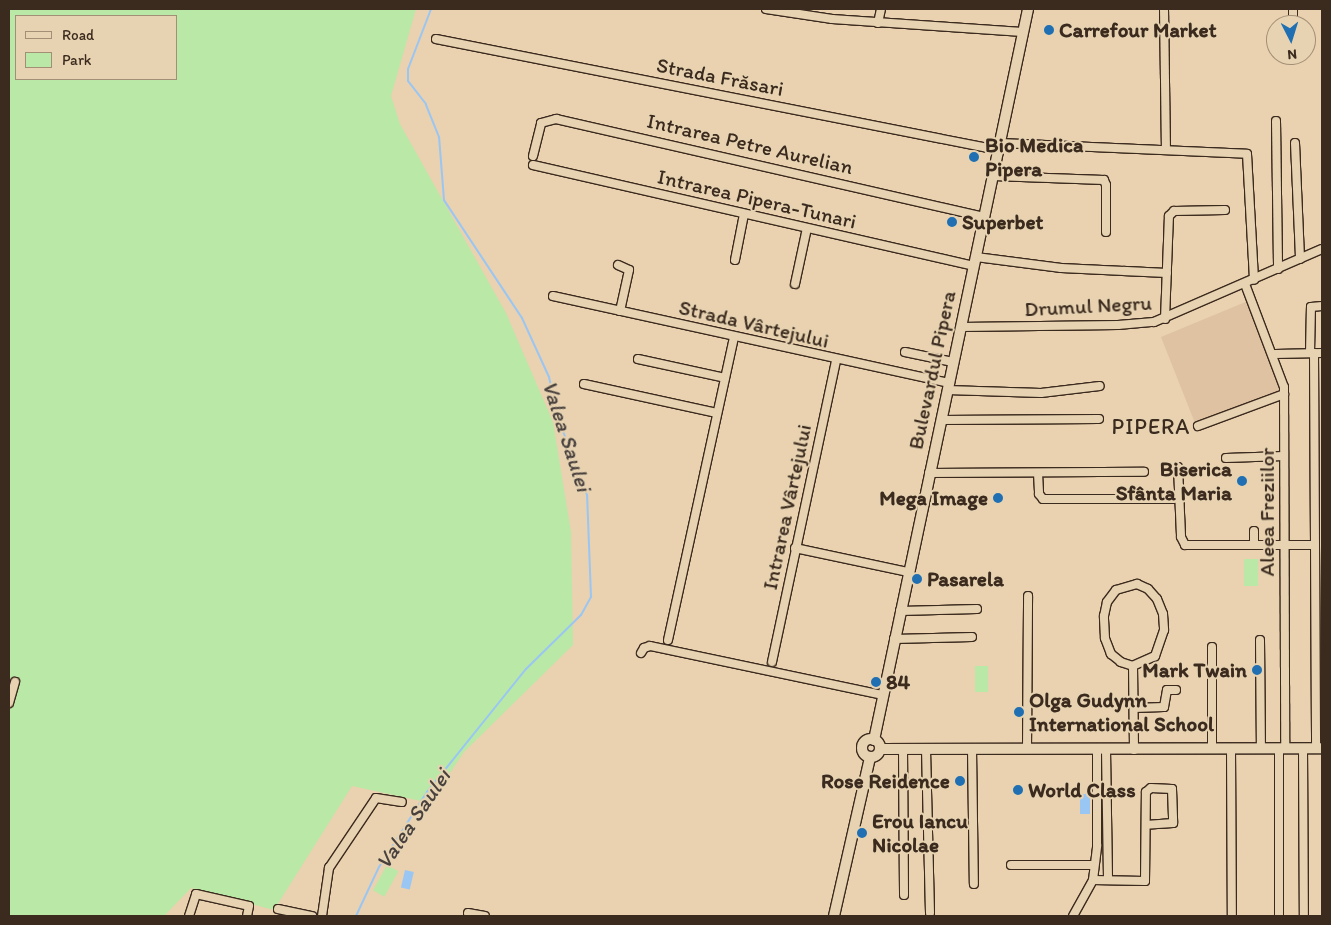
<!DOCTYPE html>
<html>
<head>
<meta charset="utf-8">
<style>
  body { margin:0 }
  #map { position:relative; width:1331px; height:925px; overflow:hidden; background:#ead1af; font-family:Itim,sans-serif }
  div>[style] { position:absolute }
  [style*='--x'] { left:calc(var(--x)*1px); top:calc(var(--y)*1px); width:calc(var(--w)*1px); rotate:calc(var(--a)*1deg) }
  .built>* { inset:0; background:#dfc2a1 }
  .green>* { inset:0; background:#bae8a6; transform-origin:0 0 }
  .water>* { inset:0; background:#9ac6f4; transform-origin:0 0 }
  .stream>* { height:2px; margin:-1px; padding:0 1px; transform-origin:1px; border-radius:1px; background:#9ac6f4 }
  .roads { filter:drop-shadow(1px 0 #3b2a1e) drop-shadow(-1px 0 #3b2a1e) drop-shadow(0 1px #3b2a1e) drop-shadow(0 -1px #3b2a1e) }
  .street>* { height:8px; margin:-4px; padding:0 4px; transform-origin:4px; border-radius:4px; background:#e7d3b1 }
  .secondary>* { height:10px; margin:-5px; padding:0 5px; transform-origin:5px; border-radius:5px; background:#e7d3b1 }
  .secondary>.ring { margin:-5px; padding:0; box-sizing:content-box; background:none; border:10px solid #e7d3b1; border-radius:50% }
  .dots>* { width:14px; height:14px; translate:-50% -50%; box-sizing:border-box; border:2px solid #e7d3b1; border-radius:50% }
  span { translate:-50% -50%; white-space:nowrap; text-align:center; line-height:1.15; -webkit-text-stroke:4px #e7d3b1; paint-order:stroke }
  .poi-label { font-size:21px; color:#3b2a1e; font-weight:700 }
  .left { translate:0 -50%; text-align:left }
  .right { translate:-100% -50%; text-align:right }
  .street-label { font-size:21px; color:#3b2a1e }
  .neighbourhood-label { font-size:22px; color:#3b2a1e; letter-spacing:1px }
  .water-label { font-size:22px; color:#49413e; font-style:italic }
  .frame { position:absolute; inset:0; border:10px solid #3b2a1e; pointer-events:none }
  .legend { position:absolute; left:15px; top:15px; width:162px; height:65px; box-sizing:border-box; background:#e7d3b1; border:1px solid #a28f76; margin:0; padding:6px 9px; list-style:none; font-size:15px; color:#3b2a1e }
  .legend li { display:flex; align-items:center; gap:10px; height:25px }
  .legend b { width:25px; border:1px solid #a28f76 }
  .north { position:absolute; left:1266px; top:15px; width:50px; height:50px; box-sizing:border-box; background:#e7d3b1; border:1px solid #a28f76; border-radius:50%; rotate:175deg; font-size:14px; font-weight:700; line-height:20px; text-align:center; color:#3b2a1e }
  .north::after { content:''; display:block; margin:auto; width:18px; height:22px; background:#1f6fb2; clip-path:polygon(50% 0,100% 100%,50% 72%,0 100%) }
</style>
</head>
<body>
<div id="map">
  <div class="built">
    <i style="clip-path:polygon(1248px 301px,1279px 375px,1280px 390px,1195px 423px,1161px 337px)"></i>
  </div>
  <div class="green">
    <i style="clip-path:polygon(evenodd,9px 9px,416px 9px,391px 96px,400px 124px,506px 313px,553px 422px,571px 532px,573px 645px,464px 752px,430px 803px,352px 786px,274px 910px,191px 888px,164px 916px,9px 916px,9px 9px,16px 16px,176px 16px,176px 79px,16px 79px,16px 16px)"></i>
    <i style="left:1244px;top:559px;width:14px;height:27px"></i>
    <i style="left:975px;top:666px;width:13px;height:26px"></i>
    <i style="left:387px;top:865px;width:13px;height:29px;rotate:29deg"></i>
  </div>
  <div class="water">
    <i style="left:1080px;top:794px;width:10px;height:20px"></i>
    <i style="left:405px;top:870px;width:9px;height:18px;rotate:13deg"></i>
  </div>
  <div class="stream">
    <i style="--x:356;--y:916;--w:54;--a:-64.9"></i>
    <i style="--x:379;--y:867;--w:89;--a:-57.4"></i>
    <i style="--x:427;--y:792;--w:158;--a:-51.2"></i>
    <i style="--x:526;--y:669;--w:77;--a:-44.5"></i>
    <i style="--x:581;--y:615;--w:21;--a:-61"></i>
    <i style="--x:591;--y:597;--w:102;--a:-92.2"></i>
    <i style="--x:587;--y:495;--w:82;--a:-110.6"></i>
    <i style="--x:558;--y:418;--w:42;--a:-102.4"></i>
    <i style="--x:549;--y:377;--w:65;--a:-114.6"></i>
    <i style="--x:522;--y:318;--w:141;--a:-123.5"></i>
    <i style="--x:444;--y:200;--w:63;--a:-94.5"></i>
    <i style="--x:439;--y:137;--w:35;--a:-112"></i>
    <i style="--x:426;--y:104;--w:29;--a:-128"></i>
    <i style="--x:408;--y:81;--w:12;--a:-90"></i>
    <i style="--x:408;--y:69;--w:64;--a:-69"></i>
  </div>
  <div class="roads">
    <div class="street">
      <i style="--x:766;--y:9;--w:67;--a:8.6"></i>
      <i style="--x:832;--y:19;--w:191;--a:3.9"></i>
      <i style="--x:1164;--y:9;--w:140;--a:89.2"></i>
      <i style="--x:1293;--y:9;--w:16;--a:90"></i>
      <i style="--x:878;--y:23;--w:14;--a:-78"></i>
      <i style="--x:436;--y:39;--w:573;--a:11.17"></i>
      <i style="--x:1276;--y:121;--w:148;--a:89.2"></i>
      <i style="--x:1000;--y:143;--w:247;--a:2.5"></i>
      <i style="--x:1247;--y:154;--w:126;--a:86.8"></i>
      <i style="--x:1295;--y:143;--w:116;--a:87.5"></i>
      <i style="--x:533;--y:156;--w:34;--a:-76"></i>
      <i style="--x:541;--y:123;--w:16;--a:-15"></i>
      <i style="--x:556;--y:119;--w:439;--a:12.9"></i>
      <i style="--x:533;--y:165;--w:452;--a:12.9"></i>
      <i style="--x:993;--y:176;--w:111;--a:2.1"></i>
      <i style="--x:1104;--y:180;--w:5;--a:68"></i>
      <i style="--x:1106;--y:185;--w:47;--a:90"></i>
      <i style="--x:976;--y:257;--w:86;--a:7.4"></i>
      <i style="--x:1061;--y:268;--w:106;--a:2.7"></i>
      <i style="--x:735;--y:260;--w:47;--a:-78.9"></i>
      <i style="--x:618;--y:265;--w:12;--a:24"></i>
      <i style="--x:629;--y:270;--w:42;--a:102.4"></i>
      <i style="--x:795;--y:284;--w:57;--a:-77.9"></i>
      <i style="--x:1245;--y:284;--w:110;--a:69.3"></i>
      <i style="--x:1284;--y:387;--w:361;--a:89.8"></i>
      <i style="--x:553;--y:296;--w:405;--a:12.4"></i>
      <i style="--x:1165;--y:319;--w:103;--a:-87.8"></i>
      <i style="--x:1169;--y:216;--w:7;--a:-45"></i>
      <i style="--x:1174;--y:211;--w:51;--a:-1.1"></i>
      <i style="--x:961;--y:327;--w:157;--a:-0.7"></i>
      <i style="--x:1118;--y:325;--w:36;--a:-5"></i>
      <i style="--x:1154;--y:322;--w:183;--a:-23.5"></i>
      <i style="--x:905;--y:352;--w:49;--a:11.8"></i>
      <i style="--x:1310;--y:353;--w:46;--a:-88.8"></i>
      <i style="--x:1311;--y:307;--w:11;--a:-5"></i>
      <i style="--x:1314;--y:353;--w:395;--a:89.7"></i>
      <i style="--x:1275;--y:354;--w:47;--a:-1.2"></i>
      <i style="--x:638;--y:359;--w:89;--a:12.3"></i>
      <i style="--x:584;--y:384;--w:136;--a:12.3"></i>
      <i style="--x:947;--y:390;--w:94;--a:1.8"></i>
      <i style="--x:1041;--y:393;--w:59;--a:-6.8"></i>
      <i style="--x:941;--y:420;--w:158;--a:-0.4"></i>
      <i style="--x:1198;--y:426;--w:92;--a:-20.4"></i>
      <i style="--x:1226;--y:458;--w:58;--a:-2"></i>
      <i style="--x:1178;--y:467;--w:70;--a:87.5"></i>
      <i style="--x:1181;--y:537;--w:9;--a:63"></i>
      <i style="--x:1185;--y:545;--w:129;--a:0"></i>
      <i style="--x:929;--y:473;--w:215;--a:-0.3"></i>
      <i style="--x:1038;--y:473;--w:21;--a:87"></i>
      <i style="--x:1039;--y:494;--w:6;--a:51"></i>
      <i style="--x:1043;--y:499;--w:131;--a:0"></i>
      <i style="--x:1254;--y:531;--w:14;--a:90"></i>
      <i style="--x:795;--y:548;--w:116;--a:12"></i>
      <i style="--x:1137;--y:584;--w:12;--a:24"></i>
      <i style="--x:1148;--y:589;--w:13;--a:48"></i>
      <i style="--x:1157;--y:599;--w:16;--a:68"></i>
      <i style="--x:1163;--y:614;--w:16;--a:86"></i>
      <i style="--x:1164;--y:630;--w:28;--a:109"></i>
      <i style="--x:1155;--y:656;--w:24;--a:156"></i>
      <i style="--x:1133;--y:666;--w:13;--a:-162"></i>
      <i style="--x:1121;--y:662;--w:13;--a:-141"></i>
      <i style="--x:1111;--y:654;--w:17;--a:-111"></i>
      <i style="--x:1105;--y:638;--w:22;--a:-93"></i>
      <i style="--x:1104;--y:616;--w:14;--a:-78"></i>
      <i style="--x:1107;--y:602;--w:15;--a:-53"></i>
      <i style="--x:1116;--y:590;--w:22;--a:-16"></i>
      <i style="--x:900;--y:611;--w:77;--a:-1.5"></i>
      <i style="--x:894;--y:639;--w:78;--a:-1.5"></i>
      <i style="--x:668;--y:640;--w:310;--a:-77.7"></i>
      <i style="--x:1260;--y:640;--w:108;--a:89.5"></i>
      <i style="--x:1212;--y:647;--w:102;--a:90"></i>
      <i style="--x:641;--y:653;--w:6;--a:-59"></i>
      <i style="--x:644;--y:648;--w:6;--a:-18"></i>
      <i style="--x:650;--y:646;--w:238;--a:11.9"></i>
      <i style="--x:772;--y:662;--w:309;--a:-78"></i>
      <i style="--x:1133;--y:666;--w:84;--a:89.3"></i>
      <i style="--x:9;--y:703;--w:22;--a:-74"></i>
      <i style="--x:1134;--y:708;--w:30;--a:-2"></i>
      <i style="--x:1164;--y:707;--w:17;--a:-80"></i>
      <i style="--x:1167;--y:690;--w:9;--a:0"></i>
      <i style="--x:1303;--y:748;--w:168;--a:89.7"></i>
      <i style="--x:903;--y:749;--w:146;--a:89.6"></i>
      <i style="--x:926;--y:749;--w:164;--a:88.6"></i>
      <i style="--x:972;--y:749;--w:135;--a:89.2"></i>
      <i style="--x:1027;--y:749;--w:153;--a:-89.6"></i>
      <i style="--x:1231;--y:749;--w:167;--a:89.7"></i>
      <i style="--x:1106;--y:750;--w:130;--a:89.1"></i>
      <i style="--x:1011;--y:865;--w:83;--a:0"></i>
      <i style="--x:1093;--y:880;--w:52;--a:1.1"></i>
      <i style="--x:1145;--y:881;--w:89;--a:-89.4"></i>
      <i style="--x:1146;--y:792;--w:6;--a:-39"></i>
      <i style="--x:1151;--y:788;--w:21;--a:3"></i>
      <i style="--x:1172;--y:789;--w:34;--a:88"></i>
      <i style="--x:1173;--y:823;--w:27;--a:176"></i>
      <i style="--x:278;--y:909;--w:35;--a:12"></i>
      <i style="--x:468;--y:913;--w:17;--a:10"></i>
      <i style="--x:189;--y:916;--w:23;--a:-72"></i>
      <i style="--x:196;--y:894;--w:54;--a:12.8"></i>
      <i style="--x:249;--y:906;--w:10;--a:101"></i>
      <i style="--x:322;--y:916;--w:49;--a:-81.7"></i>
      <i style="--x:329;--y:868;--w:84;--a:-56.1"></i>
      <i style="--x:376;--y:798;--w:26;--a:9"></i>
      <i style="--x:1073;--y:916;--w:41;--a:-60.9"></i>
      <i style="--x:1093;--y:880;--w:35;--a:-83"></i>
      <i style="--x:1097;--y:845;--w:95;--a:-90"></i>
      <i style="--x:1279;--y:916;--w:168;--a:-90"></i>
    </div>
    <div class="secondary">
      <i class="ring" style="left:862px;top:739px;width:8px;height:8px"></i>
      <i style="--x:874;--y:740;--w:747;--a:-78.1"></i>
      <i style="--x:880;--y:749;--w:442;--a:-0.1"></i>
      <i style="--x:834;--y:916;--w:163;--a:-77.2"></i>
    </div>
  </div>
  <div class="dots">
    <i style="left:1049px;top:30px;background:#1f6fb2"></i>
    <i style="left:974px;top:157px;background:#1f6fb2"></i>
    <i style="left:952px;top:222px;background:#1f6fb2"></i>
    <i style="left:1242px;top:481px;background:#1f6fb2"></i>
    <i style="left:998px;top:498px;background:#1f6fb2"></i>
    <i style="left:917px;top:579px;background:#1f6fb2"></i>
    <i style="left:1257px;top:670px;background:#1f6fb2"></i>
    <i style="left:876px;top:682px;background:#1f6fb2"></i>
    <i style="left:1019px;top:712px;background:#1f6fb2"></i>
    <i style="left:960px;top:781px;background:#1f6fb2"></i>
    <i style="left:1018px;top:790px;background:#1f6fb2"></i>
    <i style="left:862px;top:833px;background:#1f6fb2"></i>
  </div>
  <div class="poi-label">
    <span class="left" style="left:1059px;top:30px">Carrefour Market</span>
    <span class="left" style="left:985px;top:157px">Bio Medica<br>Pipera</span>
    <span class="left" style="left:962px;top:222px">Superbet</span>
    <span class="right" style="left:1232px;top:481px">Biserica<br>Sfânta Maria</span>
    <span class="right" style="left:988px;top:498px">Mega Image</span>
    <span class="left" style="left:927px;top:579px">Pasarela</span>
    <span class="right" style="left:1247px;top:670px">Mark Twain</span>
    <span class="left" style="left:886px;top:682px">84</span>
    <span class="left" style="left:1029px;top:712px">Olga Gudynn<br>International School</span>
    <span class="right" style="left:950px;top:781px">Rose Reidence</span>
    <span class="left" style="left:1028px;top:790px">World Class</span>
    <span class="left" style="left:872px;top:833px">Erou Iancu<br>Nicolae</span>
  </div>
  <div class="street-label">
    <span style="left:720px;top:77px;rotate:11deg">Strada Frăsari</span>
    <span style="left:750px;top:144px;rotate:13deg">Intrarea Petre Aurelian</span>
    <span style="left:757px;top:199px;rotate:13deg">Intrarea Pipera-Tunari</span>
    <span style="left:1088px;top:306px;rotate:-3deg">Drumul Negru</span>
    <span style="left:754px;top:324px;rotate:13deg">Strada Vârtejului</span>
    <span style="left:932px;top:370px;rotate:-78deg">Bulevardul Pipera</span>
    <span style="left:787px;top:507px;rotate:-78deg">Intrarea Vârtejului</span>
    <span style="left:1267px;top:512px;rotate:-90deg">Aleea Freziilor</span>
  </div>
  <div class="neighbourhood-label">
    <span style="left:1151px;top:427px">PIPERA</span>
  </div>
  <div class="water-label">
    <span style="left:567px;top:436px;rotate:72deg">Valea Saulei</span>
    <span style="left:413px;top:819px;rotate:-56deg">Valea Saulei</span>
  </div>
  <div class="frame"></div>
  <ul class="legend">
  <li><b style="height:6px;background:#e7d3b1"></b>Road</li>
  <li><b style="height:14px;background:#bae8a6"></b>Park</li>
  </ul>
  <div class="north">N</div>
</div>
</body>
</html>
